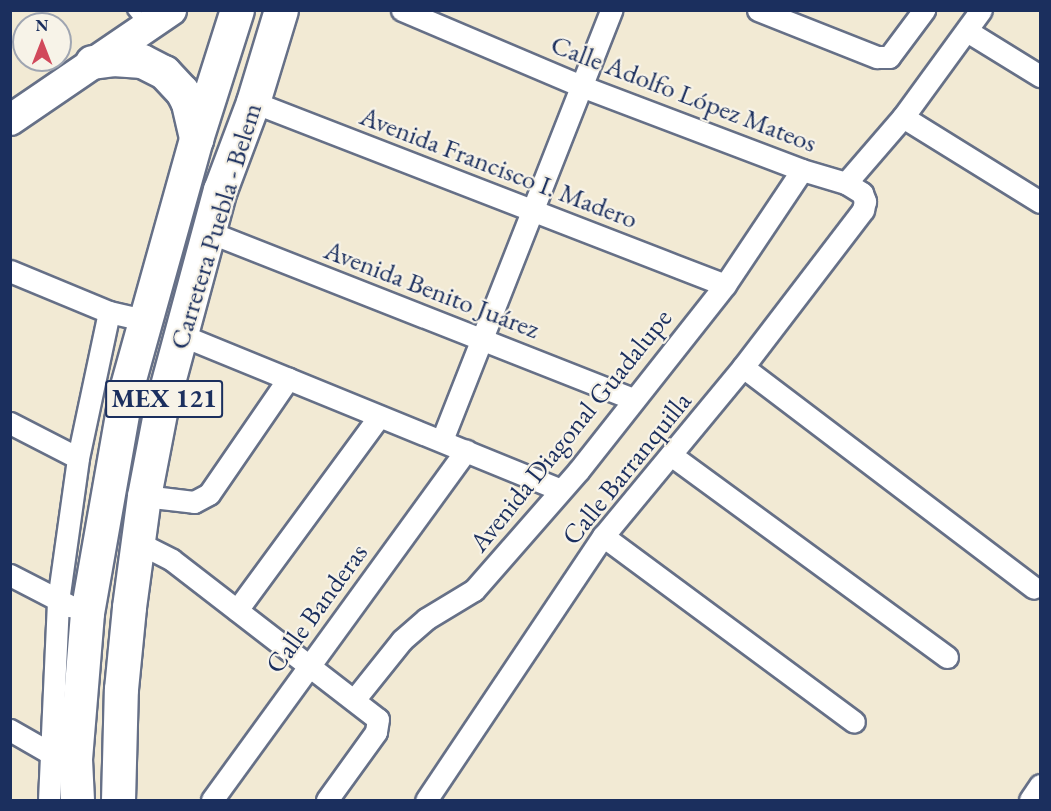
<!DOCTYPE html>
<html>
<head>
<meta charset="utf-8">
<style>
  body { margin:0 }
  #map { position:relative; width:1051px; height:811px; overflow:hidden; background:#f2ead4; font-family:"EB Garamond",serif }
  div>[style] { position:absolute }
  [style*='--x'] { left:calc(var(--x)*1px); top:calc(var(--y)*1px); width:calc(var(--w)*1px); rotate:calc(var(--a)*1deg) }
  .roads { filter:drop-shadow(2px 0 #667087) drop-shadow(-2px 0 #667087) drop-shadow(0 2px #667087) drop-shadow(0 -2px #667087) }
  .lane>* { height:10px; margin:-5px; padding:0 5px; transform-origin:5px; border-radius:5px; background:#fff }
  .street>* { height:21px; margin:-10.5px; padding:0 10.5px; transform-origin:10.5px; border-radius:10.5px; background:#fff }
  .secondary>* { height:30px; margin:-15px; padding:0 15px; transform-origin:15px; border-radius:15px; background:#fff }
  .primary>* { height:33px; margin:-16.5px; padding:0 16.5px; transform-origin:16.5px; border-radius:16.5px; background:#fff }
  span { translate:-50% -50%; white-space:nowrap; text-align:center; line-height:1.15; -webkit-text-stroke:4.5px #f7f3e8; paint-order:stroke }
  .shield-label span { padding:2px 4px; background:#f7f3e8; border:2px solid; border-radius:4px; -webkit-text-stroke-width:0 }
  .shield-label { font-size:26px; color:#1b2f5e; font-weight:700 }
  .street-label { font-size:27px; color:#1b2f5e }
  .frame { position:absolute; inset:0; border:12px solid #1b2f5e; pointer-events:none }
  .north { position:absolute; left:12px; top:12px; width:60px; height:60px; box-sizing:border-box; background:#f7f3e8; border:2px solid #9fa5b1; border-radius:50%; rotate:0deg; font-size:16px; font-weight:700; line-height:24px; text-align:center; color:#1b2f5e }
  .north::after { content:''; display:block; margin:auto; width:21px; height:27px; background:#d1495b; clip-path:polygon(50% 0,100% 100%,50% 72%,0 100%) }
</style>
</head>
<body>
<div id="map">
  <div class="roads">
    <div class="lane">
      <i style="--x:133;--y:10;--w:21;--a:51"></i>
    </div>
    <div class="street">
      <i style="--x:402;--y:10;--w:194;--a:23"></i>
      <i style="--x:581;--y:86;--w:236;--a:20.8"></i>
      <i style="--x:802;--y:170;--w:46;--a:16.5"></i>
      <i style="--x:846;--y:183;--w:19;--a:32"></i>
      <i style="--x:862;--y:193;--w:9;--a:69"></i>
      <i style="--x:865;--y:201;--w:9;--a:103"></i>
      <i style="--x:863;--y:210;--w:198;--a:127.4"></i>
      <i style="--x:743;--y:367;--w:219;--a:129.6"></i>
      <i style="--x:603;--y:536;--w:318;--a:123.8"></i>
      <i style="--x:758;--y:10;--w:128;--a:21.6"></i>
      <i style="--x:877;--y:57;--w:12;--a:0"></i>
      <i style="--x:889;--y:57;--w:59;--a:-53.3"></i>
      <i style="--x:967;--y:31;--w:86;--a:31.7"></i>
      <i style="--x:253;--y:102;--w:506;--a:21.19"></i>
      <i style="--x:903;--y:117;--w:161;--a:31.8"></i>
      <i style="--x:846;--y:183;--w:87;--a:-49.2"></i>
      <i style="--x:903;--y:117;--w:132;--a:-53.9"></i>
      <i style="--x:209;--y:232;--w:457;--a:21.5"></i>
      <i style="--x:10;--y:271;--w:107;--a:22.5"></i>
      <i style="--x:181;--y:335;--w:409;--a:22.2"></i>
      <i style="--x:743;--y:367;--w:365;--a:37.2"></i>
      <i style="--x:10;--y:423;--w:76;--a:27.2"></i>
      <i style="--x:442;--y:440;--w:462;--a:-68.5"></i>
      <i style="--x:671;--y:455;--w:342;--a:36.2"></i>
      <i style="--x:144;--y:496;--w:50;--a:6.8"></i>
      <i style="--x:194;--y:502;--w:17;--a:-28"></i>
      <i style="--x:209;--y:494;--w:140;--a:-55.5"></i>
      <i style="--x:603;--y:536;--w:312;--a:36.5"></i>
      <i style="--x:137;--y:542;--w:39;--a:27"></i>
      <i style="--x:172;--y:560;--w:260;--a:37.7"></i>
      <i style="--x:378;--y:719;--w:13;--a:99"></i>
      <i style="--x:376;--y:732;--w:84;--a:125.8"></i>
      <i style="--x:10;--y:575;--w:68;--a:27.3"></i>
      <i style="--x:237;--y:610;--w:240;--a:-53.7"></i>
      <i style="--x:354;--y:700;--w:77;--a:-51.3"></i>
      <i style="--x:402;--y:640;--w:32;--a:-41"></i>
      <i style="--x:426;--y:619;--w:56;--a:-31.1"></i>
      <i style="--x:474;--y:590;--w:159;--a:-48.8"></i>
      <i style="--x:579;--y:470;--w:236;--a:-51.7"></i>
      <i style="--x:725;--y:285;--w:138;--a:-56.2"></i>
      <i style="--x:10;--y:730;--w:46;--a:29.9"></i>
      <i style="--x:49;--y:800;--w:199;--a:-87.4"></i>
      <i style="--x:58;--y:601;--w:144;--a:-82"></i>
      <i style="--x:78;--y:458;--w:149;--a:-78"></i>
      <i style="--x:109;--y:312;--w:37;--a:13"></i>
      <i style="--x:212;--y:800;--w:432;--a:-54"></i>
      <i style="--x:1030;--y:800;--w:18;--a:-56"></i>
    </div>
    <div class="secondary">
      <i style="--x:10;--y:120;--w:195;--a:-34.3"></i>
    </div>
    <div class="primary">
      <i style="--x:92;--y:62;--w:21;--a:-8"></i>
      <i style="--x:113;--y:59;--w:29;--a:4"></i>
      <i style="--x:142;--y:61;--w:25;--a:27"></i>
      <i style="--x:164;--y:72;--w:26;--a:47"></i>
      <i style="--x:182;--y:91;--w:13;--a:63"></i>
      <i style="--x:188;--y:103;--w:37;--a:77"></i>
      <i style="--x:77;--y:800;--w:41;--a:-92.8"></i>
      <i style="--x:75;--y:759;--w:146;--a:-85.3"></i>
      <i style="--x:87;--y:613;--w:230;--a:-80"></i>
      <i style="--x:127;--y:386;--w:256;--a:-74.4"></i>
      <i style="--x:196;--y:139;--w:135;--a:-72.4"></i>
      <i style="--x:118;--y:800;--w:111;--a:-88.5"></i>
      <i style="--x:121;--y:689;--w:82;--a:-84.4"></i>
      <i style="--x:129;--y:607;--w:112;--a:-82.3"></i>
      <i style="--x:144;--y:496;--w:90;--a:-79.1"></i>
      <i style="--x:161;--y:408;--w:226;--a:-74.9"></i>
      <i style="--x:220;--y:190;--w:94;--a:-69.4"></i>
      <i style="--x:253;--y:102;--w:96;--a:-73.1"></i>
    </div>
  </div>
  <div class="shield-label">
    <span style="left:164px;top:399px">MEX 121</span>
  </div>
  <div class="street-label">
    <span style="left:684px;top:93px;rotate:21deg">Calle Adolfo López Mateos</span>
    <span style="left:499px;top:167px;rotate:21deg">Avenida Francisco I. Madero</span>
    <span style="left:215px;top:226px;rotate:-73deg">Carretera Puebla - Belem</span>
    <span style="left:432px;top:289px;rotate:21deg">Avenida Benito Juárez</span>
    <span style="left:570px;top:430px;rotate:-51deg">Avenida Diagonal Guadalupe</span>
    <span style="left:626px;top:468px;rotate:-51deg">Calle Barranquilla</span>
    <span style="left:316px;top:608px;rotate:-54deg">Calle Banderas</span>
  </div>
  <div class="frame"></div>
  <div class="north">N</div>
</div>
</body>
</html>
